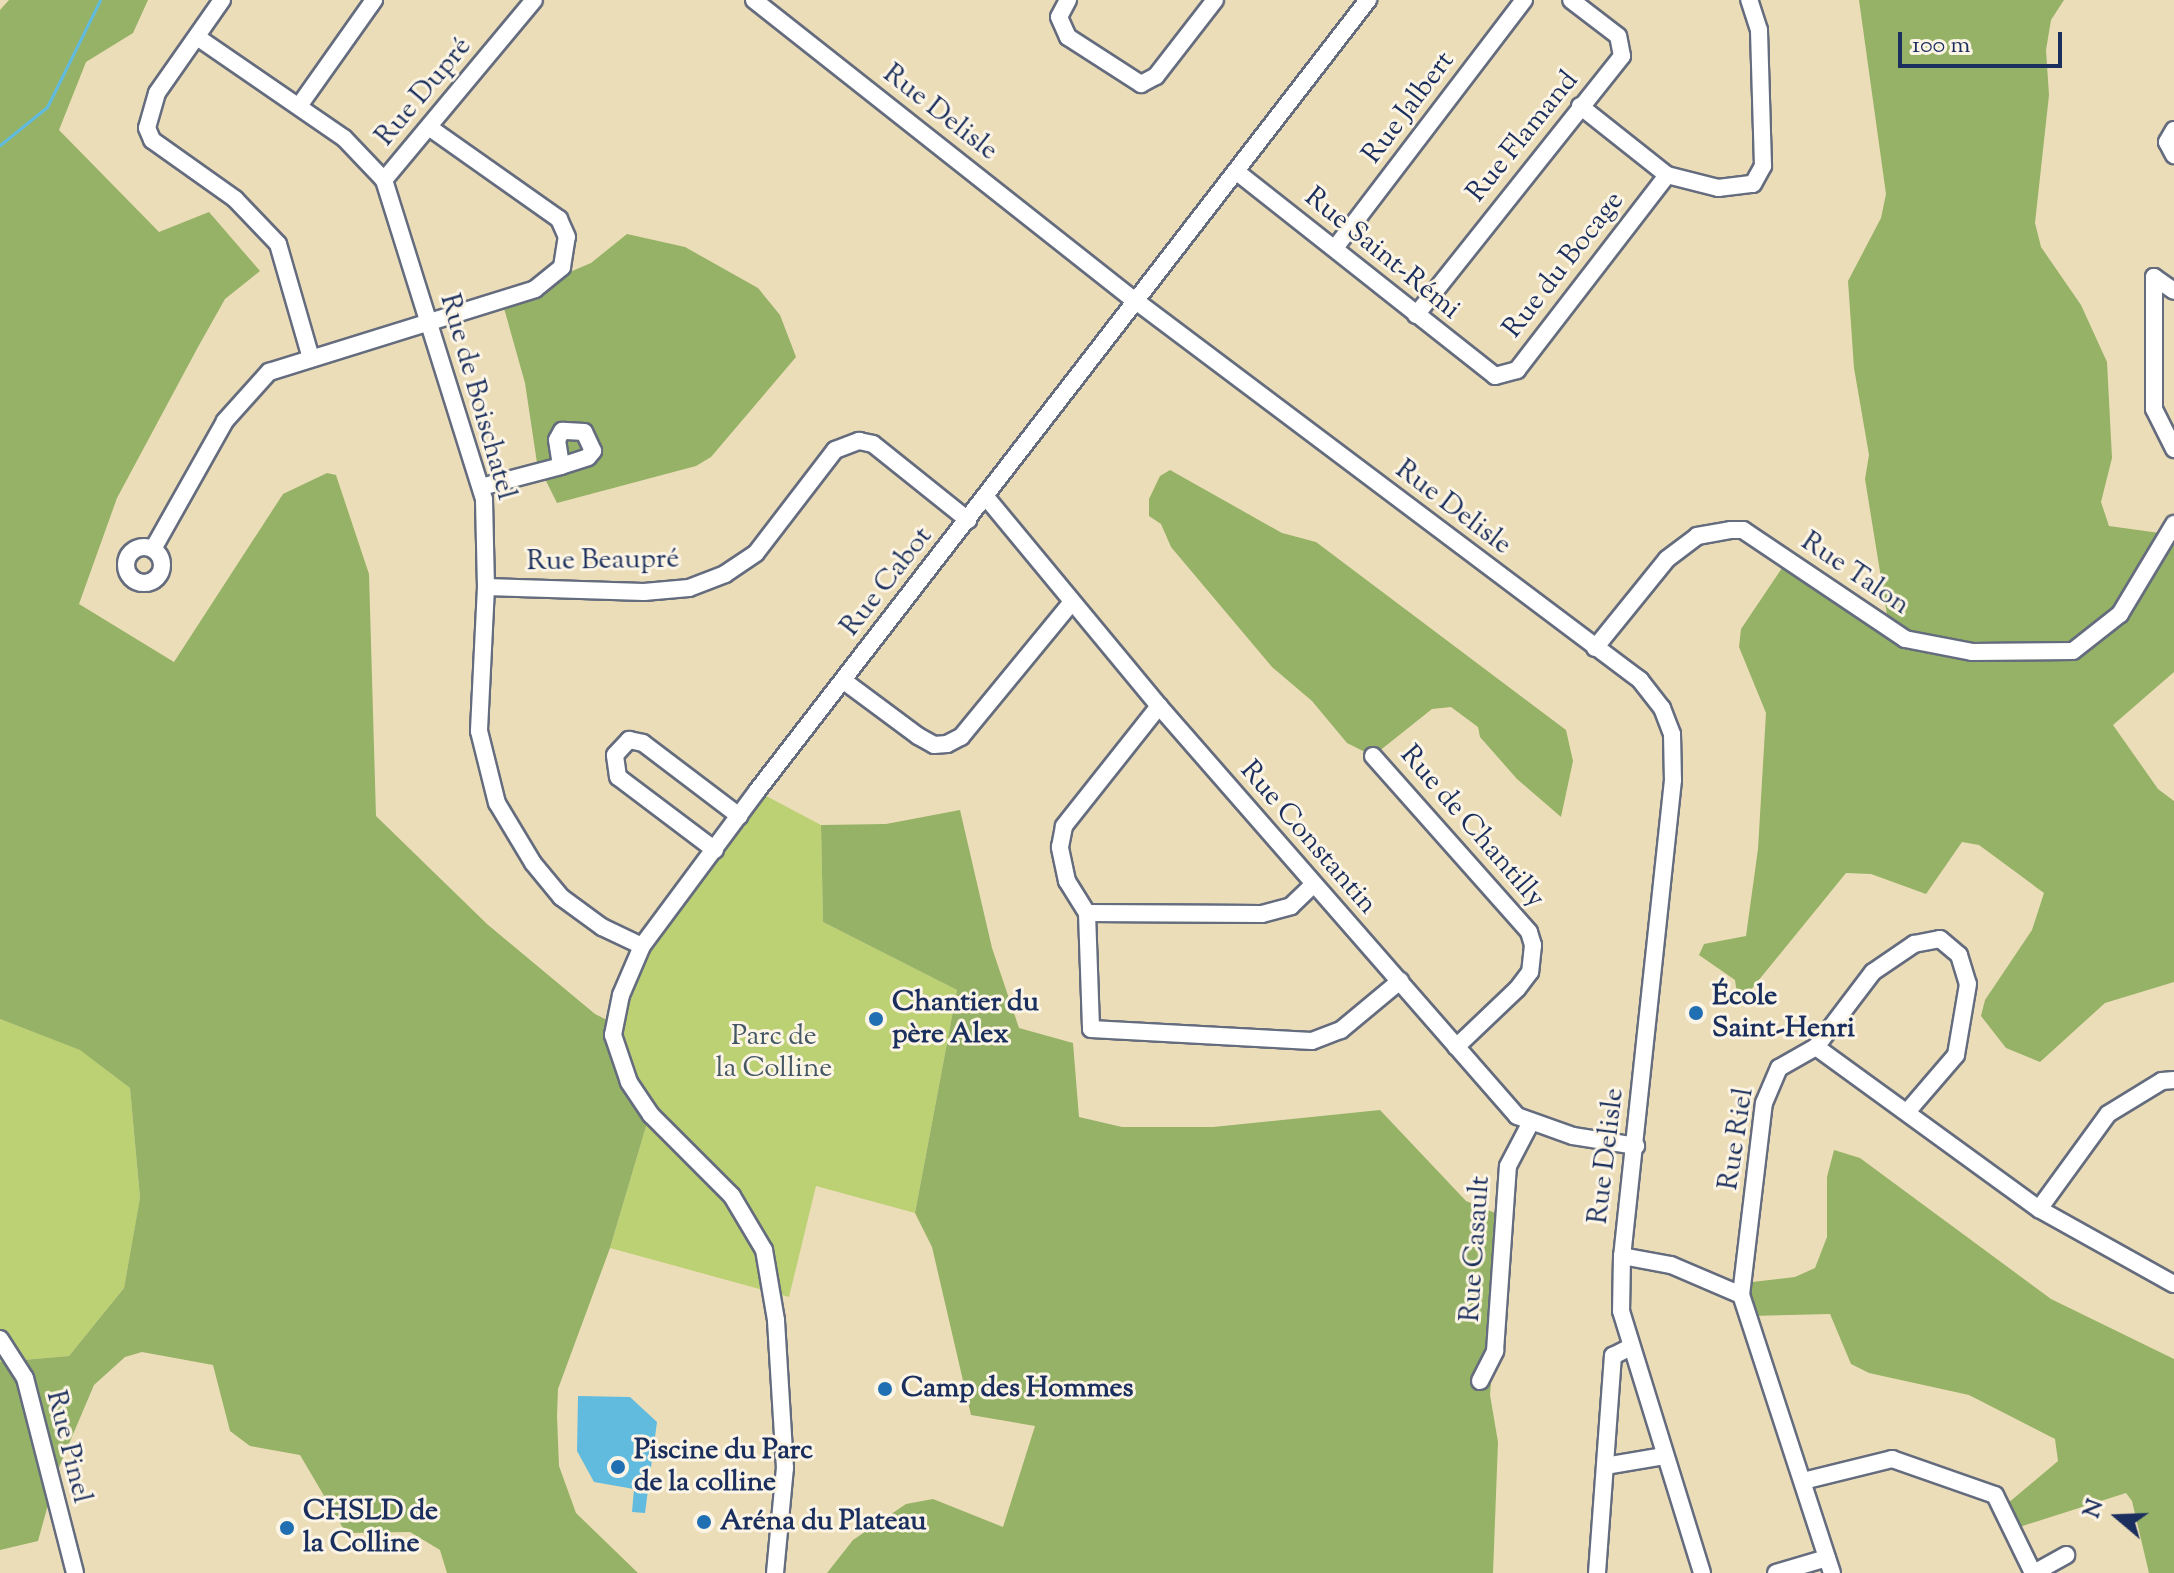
<!DOCTYPE html>
<html>
<head>
<meta charset="utf-8">
<style>
  body { margin:0 }
  #map { position:relative; width:2174px; height:1573px; overflow:hidden; background:#ecddb9; font-family:"Sorts Mill Goudy",serif }
  div>[style] { position:absolute }
  [style*='--x'] { left:calc(var(--x)*1px); top:calc(var(--y)*1px); width:calc(var(--w)*1px); rotate:calc(var(--a)*1deg) }
  .green>* { inset:0; background:#bcd074 }
  .forest>* { inset:0; background:#95b266 }
  .water>* { inset:0; background:#61bbdf }
  .stream>* { height:3px; margin:-1.5px; padding:0 1.5px; transform-origin:1.5px; border-radius:1.5px; background:#61bbdf }
  .roads { filter:drop-shadow(2px 0 #646c7e) drop-shadow(-2px 0 #646c7e) drop-shadow(0 2px #646c7e) drop-shadow(0 -2px #646c7e) }
  .minor>* { height:16px; margin:-8px; padding:0 8px; transform-origin:8px; border-radius:8px; background:#fff }
  .minor>.ring { margin:-8px; padding:0; box-sizing:content-box; background:none; border:16px solid #fff; border-radius:50% }
  .dots>* { width:22px; height:22px; translate:-50% -50%; box-sizing:border-box; border:4px solid #fcf5e5; border-radius:50% }
  span { translate:-50% -50%; white-space:nowrap; text-align:center; line-height:1.15; -webkit-text-stroke:6px #fcf5e5; paint-order:stroke }
  .street-label { font-size:28px; color:#1b2f5e }
  .poi-label { font-size:28px; color:#1b2f5e; font-weight:700 }
  .left { translate:0 -50%; text-align:left }
  .park-label { font-size:28px; color:#435764 }
  .north { position:absolute; left:2078px; top:1477px; width:80px; height:80px; -webkit-text-stroke:6px #fcf5e5; paint-order:stroke; rotate:289deg; font-size:22px; font-weight:700; line-height:32px; text-align:center; color:#1b2f5e }
  .north::after { content:''; display:block; margin:auto; width:28px; height:36px; background:#1b2f5e; clip-path:polygon(50% 0,100% 100%,50% 72%,0 100%) }
  .scale { position:absolute; left:1898px; top:32px; width:164px; height:36px; box-sizing:border-box; border:4px solid #1b2f5e; border-top:0; padding-left:10px; font-size:24px; line-height:28px; white-space:nowrap; color:#1b2f5e; -webkit-text-stroke:6px #fcf5e5; paint-order:stroke }
</style>
</head>
<body>
<div id="map">
  <div class="green">
    <i style="clip-path:polygon(757px 791px,821px 825px,823px 922px,957px 990px,915px 1213px,816px 1186px,789px 1297px,610px 1248px,650px 1113px,613px 1023px,642px 946px)"></i>
    <i style="clip-path:polygon(0 1019px,81px 1050px,130px 1088px,140px 1199px,124px 1288px,69px 1356px,0 1362px)"></i>
  </div>
  <div class="forest">
    <i style="clip-path:polygon(9px 0,148px 0,133px 33px,86px 62px,59px 130px,159px 232px,209px 212px,260px 271px,225px 299px,198px 347px,117px 498px,79px 604px,174px 662px,283px 494px,327px 473px,336px 475px,369px 574px,376px 816px,487px 924px,595px 1014px,613px 1023px,650px 1113px,610px 1248px,558px 1389px,557px 1416px,559px 1466px,576px 1513px,638px 1573px,447px 1573px,440px 1550px,410px 1532px,346px 1533px,300px 1455px,250px 1446px,230px 1431px,213px 1365px,142px 1352px,125px 1357px,94px 1385px,57px 1472px,38px 1541px,0 1550px,0 1362px,69px 1356px,124px 1288px,140px 1198px,130px 1088px,80px 1050px,0 1019px,0 10px)"></i>
    <i style="clip-path:polygon(1859px 0,2064px 0,2051px 20px,2046px 50px,2049px 95px,2035px 223px,2041px 247px,2081px 305px,2107px 362px,2112px 458px,2101px 502px,2109px 526px,2174px 535px,2174px 672px,2113px 725px,2158px 789px,2174px 801px,2174px 982px,2105px 1003px,2040px 1062px,2006px 1048px,1981px 1016px,1985px 1000px,2032px 930px,2044px 893px,1979px 845px,1962px 842px,1926px 894px,1871px 874px,1846px 873px,1745px 997px,1737px 994px,1735px 980px,1699px 955px,1704px 944px,1746px 936px,1758px 849px,1766px 713px,1739px 647px,1741px 629px,1788px 559px,1883px 618px,1887px 615px,1865px 479px,1869px 455px,1854px 368px,1848px 281px,1881px 218px,1886px 194px)"></i>
    <i style="clip-path:polygon(627px 234px,685px 247px,758px 288px,780px 315px,796px 357px,711px 457px,696px 466px,557px 503px,537px 463px,525px 383px,502px 301px,591px 263px)"></i>
    <i style="clip-path:polygon(1170px 470px,1282px 533px,1316px 542px,1566px 730px,1573px 761px,1561px 817px,1517px 779px,1480px 737px,1478px 727px,1451px 707px,1432px 709px,1373px 756px,1347px 743px,1312px 701px,1272px 667px,1171px 547px,1161px 524px,1149px 516px,1149px 499px,1160px 476px)"></i>
    <i style="clip-path:polygon(960px 810px,992px 948px,1019px 1028px,1073px 1043px,1079px 1117px,1122px 1127px,1213px 1127px,1380px 1110px,1466px 1201px,1505px 1217px,1490px 1395px,1498px 1442px,1493px 1573px,827px 1573px,853px 1540px,906px 1504px,933px 1499px,1003px 1527px,1035px 1426px,971px 1415px,932px 1247px,915px 1213px,957px 990px,823px 922px,821px 825px,886px 824px)"></i>
    <i style="clip-path:polygon(1834px 1150px,1860px 1158px,2051px 1299px,2174px 1359px,2174px 1573px,2149px 1573px,2132px 1501px,2126px 1493px,2010px 1530px,2001px 1509px,2058px 1461px,2055px 1439px,1969px 1395px,1869px 1373px,1851px 1364px,1830px 1314px,1749px 1316px,1744px 1283px,1795px 1277px,1815px 1268px,1827px 1237px,1827px 1177px)"></i>
  </div>
  <div class="water">
    <i style="clip-path:polygon(578px 1396px,630px 1397px,657px 1422px,645px 1513px,632px 1512px,634px 1489px,594px 1482px,577px 1451px)"></i>
  </div>
  <div class="stream">
    <i style="--x:0;--y:145;--w:60;--a:-39"></i>
    <i style="--x:47;--y:107;--w:119;--a:-63.6"></i>
  </div>
  <div class="roads">
    <div class="minor">
      <i style="--x:222;--y:0;--w:113;--a:125"></i>
      <i style="--x:157;--y:93;--w:36;--a:106"></i>
      <i style="--x:147;--y:128;--w:13;--a:67"></i>
      <i style="--x:152;--y:140;--w:102;--a:35.4"></i>
      <i style="--x:235;--y:199;--w:62;--a:46.3"></i>
      <i style="--x:278;--y:244;--w:119;--a:73.9"></i>
      <i style="--x:754;--y:0;--w:481;--a:38.3"></i>
      <i style="--x:1132;--y:298;--w:636;--a:36.94"></i>
      <i style="--x:1640;--y:680;--w:36;--a:52"></i>
      <i style="--x:1662;--y:708;--w:28;--a:69"></i>
      <i style="--x:1672;--y:734;--w:46;--a:88.8"></i>
      <i style="--x:1673;--y:780;--w:479;--a:96.1"></i>
      <i style="--x:1622;--y:1256;--w:55;--a:91"></i>
      <i style="--x:1621;--y:1311;--w:274;--a:72.8"></i>
      <i style="--x:1068;--y:0;--w:19;--a:118"></i>
      <i style="--x:1059;--y:17;--w:22;--a:66"></i>
      <i style="--x:1068;--y:37;--w:87;--a:32.8"></i>
      <i style="--x:1141;--y:84;--w:17;--a:-28"></i>
      <i style="--x:1156;--y:76;--w:96;--a:-52.2"></i>
      <i style="--x:197;--y:37;--w:178;--a:34.5"></i>
      <i style="--x:344;--y:138;--w:58;--a:46.4"></i>
      <i style="--x:384;--y:180;--w:335;--a:72.6"></i>
      <i style="--x:484;--y:500;--w:87;--a:88.7"></i>
      <i style="--x:486;--y:587;--w:144;--a:92.8"></i>
      <i style="--x:479;--y:731;--w:74;--a:76"></i>
      <i style="--x:497;--y:803;--w:70;--a:59"></i>
      <i style="--x:533;--y:863;--w:44;--a:50.5"></i>
      <i style="--x:561;--y:897;--w:51;--a:36.2"></i>
      <i style="--x:602;--y:927;--w:44;--a:25.4"></i>
      <i style="--x:299;--y:106;--w:130;--a:-54.7"></i>
      <i style="--x:1580;--y:106;--w:111;--a:38.4"></i>
      <i style="--x:1667;--y:175;--w:53;--a:14.3"></i>
      <i style="--x:1718;--y:188;--w:35;--a:-7"></i>
      <i style="--x:1753;--y:184;--w:21;--a:-61"></i>
      <i style="--x:1763;--y:166;--w:136;--a:-91.7"></i>
      <i style="--x:1759;--y:30;--w:32;--a:-108"></i>
      <i style="--x:2174;--y:130;--w:14;--a:120"></i>
      <i style="--x:2167;--y:142;--w:15;--a:62"></i>
      <i style="--x:1237;--y:172;--w:329;--a:38.3"></i>
      <i style="--x:1495;--y:376;--w:23;--a:-15"></i>
      <i style="--x:1517;--y:370;--w:246;--a:-52.4"></i>
      <i style="--x:384;--y:180;--w:234;--a:-50.2"></i>
      <i style="--x:1335;--y:248;--w:312;--a:-52.7"></i>
      <i style="--x:2154;--y:277;--w:132;--a:90"></i>
      <i style="--x:2154;--y:409;--w:45;--a:63.4"></i>
      <i style="--x:2154;--y:277;--w:24;--a:35"></i>
      <i style="--x:1416;--y:315;--w:331;--a:-51.5"></i>
      <i style="--x:1622;--y:56;--w:20;--a:-101"></i>
      <i style="--x:1618;--y:36;--w:59;--a:-142.5"></i>
      <i style="--x:481;--y:487;--w:83;--a:-14.7"></i>
      <i style="--x:561;--y:466;--w:28;--a:-18"></i>
      <i style="--x:588;--y:457;--w:8;--a:-50"></i>
      <i style="--x:593;--y:451;--w:21;--a:-115"></i>
      <i style="--x:584;--y:432;--w:22;--a:-177"></i>
      <i style="--x:562;--y:431;--w:10;--a:119"></i>
      <i style="--x:557;--y:440;--w:26;--a:81"></i>
      <i style="--x:986;--y:497;--w:271;--a:50.4"></i>
      <i style="--x:1159;--y:706;--w:544;--a:48.87"></i>
      <i style="--x:1517;--y:1116;--w:59;--a:19.7"></i>
      <i style="--x:1573;--y:1136;--w:64;--a:9"></i>
      <i class="ring" style="left:126px;top:547px;width:20px;height:20px"></i>
      <i style="--x:153;--y:549;--w:147;--a:-60.6"></i>
      <i style="--x:225;--y:421;--w:66;--a:-48.1"></i>
      <i style="--x:269;--y:372;--w:279;--a:-17.3"></i>
      <i style="--x:535;--y:289;--w:35;--a:-39"></i>
      <i style="--x:562;--y:267;--w:30;--a:-81"></i>
      <i style="--x:567;--y:237;--w:20;--a:-114"></i>
      <i style="--x:559;--y:219;--w:158;--a:-144.8"></i>
      <i style="--x:486;--y:587;--w:158;--a:1.8"></i>
      <i style="--x:644;--y:592;--w:45;--a:-5.1"></i>
      <i style="--x:689;--y:588;--w:39;--a:-21"></i>
      <i style="--x:725;--y:574;--w:37;--a:-34"></i>
      <i style="--x:756;--y:553;--w:130;--a:-52.5"></i>
      <i style="--x:835;--y:450;--w:26;--a:-21"></i>
      <i style="--x:859;--y:441;--w:14;--a:12"></i>
      <i style="--x:873;--y:444;--w:122;--a:38.7"></i>
      <i style="--x:1595;--y:648;--w:114;--a:-51"></i>
      <i style="--x:1667;--y:559;--w:38;--a:-37"></i>
      <i style="--x:1697;--y:536;--w:35;--a:-10"></i>
      <i style="--x:1731;--y:530;--w:12;--a:0"></i>
      <i style="--x:1743;--y:530;--w:195;--a:33.9"></i>
      <i style="--x:1905;--y:639;--w:68;--a:11"></i>
      <i style="--x:1972;--y:652;--w:101;--a:-0.6"></i>
      <i style="--x:2073;--y:651;--w:60;--a:-38.2"></i>
      <i style="--x:2120;--y:614;--w:105;--a:-59"></i>
      <i style="--x:844;--y:681;--w:92;--a:36.6"></i>
      <i style="--x:918;--y:736;--w:18;--a:29"></i>
      <i style="--x:934;--y:745;--w:13;--a:-4"></i>
      <i style="--x:947;--y:744;--w:16;--a:-27"></i>
      <i style="--x:961;--y:737;--w:173;--a:-50.6"></i>
      <i style="--x:1373;--y:756;--w:235;--a:48.4"></i>
      <i style="--x:1529;--y:932;--w:14;--a:73"></i>
      <i style="--x:1533;--y:945;--w:27;--a:96"></i>
      <i style="--x:1530;--y:972;--w:21;--a:127"></i>
      <i style="--x:1517;--y:989;--w:84;--a:136.4"></i>
      <i style="--x:715;--y:850;--w:121;--a:-143"></i>
      <i style="--x:618;--y:777;--w:22;--a:-98"></i>
      <i style="--x:615;--y:755;--w:21;--a:-47"></i>
      <i style="--x:629;--y:740;--w:14;--a:12"></i>
      <i style="--x:643;--y:743;--w:121;--a:37.2"></i>
      <i style="--x:1087;--y:913;--w:116;--a:88"></i>
      <i style="--x:1091;--y:1029;--w:221;--a:3.1"></i>
      <i style="--x:1312;--y:1041;--w:31;--a:-21"></i>
      <i style="--x:1341;--y:1030;--w:77;--a:-39.7"></i>
      <i style="--x:1087;--y:913;--w:38;--a:-122"></i>
      <i style="--x:1067;--y:881;--w:35;--a:-102"></i>
      <i style="--x:1060;--y:847;--w:21;--a:-79"></i>
      <i style="--x:1064;--y:826;--w:153;--a:-51.6"></i>
      <i style="--x:1087;--y:913;--w:175;--a:0.3"></i>
      <i style="--x:1262;--y:914;--w:30;--a:-15"></i>
      <i style="--x:1291;--y:906;--w:30;--a:-44"></i>
      <i style="--x:1816;--y:1047;--w:276;--a:36"></i>
      <i style="--x:2039;--y:1209;--w:154;--a:29.1"></i>
      <i style="--x:2039;--y:1209;--w:117;--a:-54"></i>
      <i style="--x:2108;--y:1114;--w:63;--a:-31.4"></i>
      <i style="--x:2162;--y:1081;--w:12;--a:-5"></i>
      <i style="--x:1622;--y:1256;--w:50;--a:10.4"></i>
      <i style="--x:1671;--y:1265;--w:76;--a:23.2"></i>
      <i style="--x:0;--y:1339;--w:46;--a:57.3"></i>
      <i style="--x:25;--y:1378;--w:201;--a:75.6"></i>
      <i style="--x:1480;--y:1381;--w:34;--a:-63"></i>
      <i style="--x:1495;--y:1351;--w:185;--a:-86"></i>
      <i style="--x:1508;--y:1166;--w:50;--a:-62.4"></i>
      <i style="--x:1605;--y:1466;--w:60;--a:-9.6"></i>
      <i style="--x:1803;--y:1481;--w:92;--a:-13.9"></i>
      <i style="--x:1892;--y:1459;--w:109;--a:19.3"></i>
      <i style="--x:1995;--y:1495;--w:87;--a:64"></i>
      <i style="--x:775;--y:1573;--w:105;--a:-84.6"></i>
      <i style="--x:785;--y:1468;--w:148;--a:-93.5"></i>
      <i style="--x:776;--y:1320;--w:71;--a:-99.7"></i>
      <i style="--x:764;--y:1250;--w:63;--a:-120.7"></i>
      <i style="--x:732;--y:1196;--w:115;--a:-135"></i>
      <i style="--x:651;--y:1115;--w:40;--a:-124"></i>
      <i style="--x:629;--y:1082;--w:50;--a:-108.8"></i>
      <i style="--x:613;--y:1035;--w:41;--a:-78.7"></i>
      <i style="--x:621;--y:995;--w:53;--a:-66.8"></i>
      <i style="--x:642;--y:946;--w:193;--a:-53.4"></i>
      <i style="--x:757;--y:791;--w:1000;--a:-52.32"></i>
      <i style="--x:1597;--y:1573;--w:218;--a:-85.8"></i>
      <i style="--x:1613;--y:1356;--w:20;--a:-27"></i>
      <i style="--x:1776;--y:1573;--w:53;--a:-16.4"></i>
      <i style="--x:1832;--y:1573;--w:293;--a:-108.1"></i>
      <i style="--x:1741;--y:1295;--w:193;--a:-83.2"></i>
      <i style="--x:1764;--y:1103;--w:38;--a:-67"></i>
      <i style="--x:1779;--y:1068;--w:43;--a:-29.6"></i>
      <i style="--x:1816;--y:1047;--w:94;--a:-52.8"></i>
      <i style="--x:1873;--y:972;--w:50;--a:-34.3"></i>
      <i style="--x:1914;--y:944;--w:26;--a:-11"></i>
      <i style="--x:1940;--y:939;--w:25;--a:40"></i>
      <i style="--x:1959;--y:955;--w:30;--a:73"></i>
      <i style="--x:1968;--y:984;--w:72;--a:99.6"></i>
      <i style="--x:1956;--y:1055;--w:75;--a:130.7"></i>
      <i style="--x:2034;--y:1573;--w:37;--a:-29"></i>
    </div>
  </div>
  <div class="dots">
    <i style="left:1696px;top:1013px;background:#1f6fb2"></i>
    <i style="left:876px;top:1019px;background:#1f6fb2"></i>
    <i style="left:885px;top:1389px;background:#1f6fb2"></i>
    <i style="left:618px;top:1467px;background:#1f6fb2"></i>
    <i style="left:704px;top:1522px;background:#1f6fb2"></i>
    <i style="left:287px;top:1528px;background:#1f6fb2"></i>
  </div>
  <div class="street-label">
    <span style="left:424px;top:92px;rotate:-50deg">Rue Dupré</span>
    <span style="left:1409px;top:108px;rotate:-53deg">Rue Jalbert</span>
    <span style="left:940px;top:113px;rotate:38deg">Rue Delisle</span>
    <span style="left:1523px;top:137px;rotate:-51deg">Rue Flamand</span>
    <span style="left:1382px;top:254px;rotate:39deg">Rue Saint-Rémi</span>
    <span style="left:1564px;top:265px;rotate:-52deg">Rue du Bocage</span>
    <span style="left:477px;top:397px;rotate:74deg">Rue de Boischatel</span>
    <span style="left:1453px;top:508px;rotate:37deg">Rue Delisle</span>
    <span style="left:603px;top:561px;rotate:-1deg">Rue Beaupré</span>
    <span style="left:1855px;top:574px;rotate:34deg">Rue Talon</span>
    <span style="left:887px;top:582px;rotate:-52deg">Rue Cabot</span>
    <span style="left:1472px;top:827px;rotate:49deg">Rue de Chantilly</span>
    <span style="left:1308px;top:838px;rotate:49deg">Rue Constantin</span>
    <span style="left:1737px;top:1139px;rotate:-81deg">Rue Riel</span>
    <span style="left:1607px;top:1156px;rotate:-83deg">Rue Delisle</span>
    <span style="left:1476px;top:1249px;rotate:-86deg">Rue Casault</span>
    <span style="left:68px;top:1447px;rotate:76deg">Rue Pinel</span>
  </div>
  <div class="poi-label">
    <span class="left" style="left:1712px;top:1013px">École<br>Saint-Henri</span>
    <span class="left" style="left:892px;top:1019px">Chantier du<br>père Alex</span>
    <span class="left" style="left:901px;top:1389px">Camp des Hommes</span>
    <span class="left" style="left:634px;top:1467px">Piscine du Parc<br>de la colline</span>
    <span class="left" style="left:303px;top:1528px">CHSLD de<br>la Colline</span>
    <span class="left" style="left:720px;top:1522px">Aréna du Plateau</span>
  </div>
  <div class="park-label">
    <span style="left:774px;top:1053px">Parc de<br>la Colline</span>
  </div>
  <div class="north">N</div>
  <div class="scale">100 m</div>
</div>
</body>
</html>
